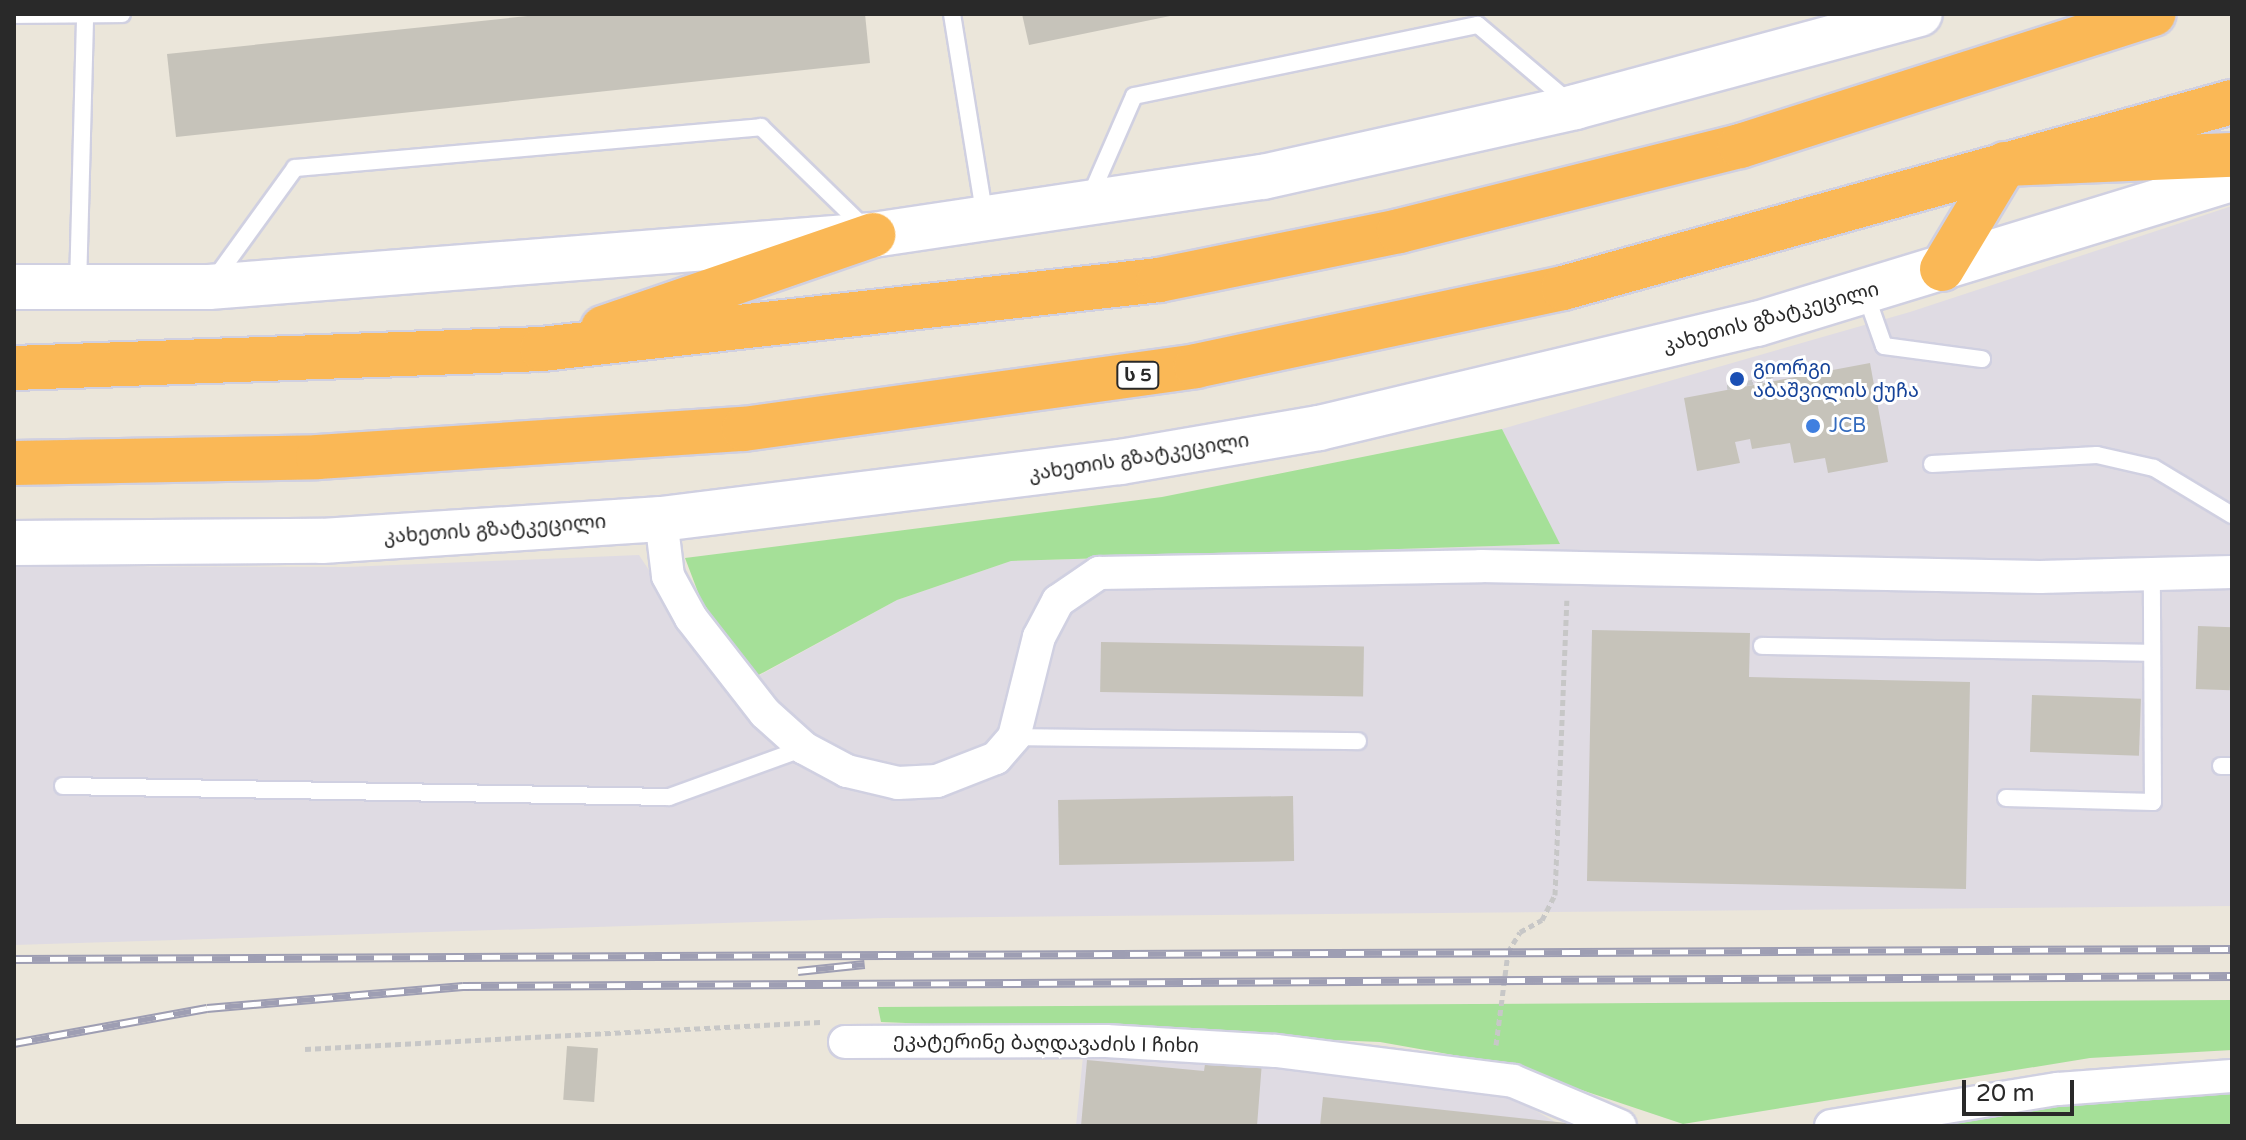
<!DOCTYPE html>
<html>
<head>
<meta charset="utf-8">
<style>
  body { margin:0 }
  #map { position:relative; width:2246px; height:1140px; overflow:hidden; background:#ebe6da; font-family:"Varela Round","Noto Sans Georgian",sans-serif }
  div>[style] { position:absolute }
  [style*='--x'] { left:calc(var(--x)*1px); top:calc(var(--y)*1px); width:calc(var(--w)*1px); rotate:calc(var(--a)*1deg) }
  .industrial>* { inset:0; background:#dfdbe3 }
  .green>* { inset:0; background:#a5e098 }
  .building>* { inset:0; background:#c6c3ba; transform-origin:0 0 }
  .path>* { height:5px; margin-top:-2.5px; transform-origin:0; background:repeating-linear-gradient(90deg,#c7c7c7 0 6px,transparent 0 10px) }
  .roads { filter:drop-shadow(2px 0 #d0d0e1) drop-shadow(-2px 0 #d0d0e1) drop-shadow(0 2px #d0d0e1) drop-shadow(0 -2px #d0d0e1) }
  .lane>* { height:16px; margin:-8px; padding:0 8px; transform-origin:8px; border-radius:8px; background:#fff }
  .street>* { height:32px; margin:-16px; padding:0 16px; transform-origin:16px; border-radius:16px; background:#fff }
  .secondary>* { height:44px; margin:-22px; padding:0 22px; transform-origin:22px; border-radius:22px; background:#fff }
  .highway>* { height:44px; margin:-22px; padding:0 22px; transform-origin:22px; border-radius:22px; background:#fab856 }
  .rail>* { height:9px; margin-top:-4.5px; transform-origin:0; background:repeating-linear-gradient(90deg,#fff 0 18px,#9e9eb3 0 36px); box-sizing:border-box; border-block:2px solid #9e9eb3 }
  .dots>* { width:22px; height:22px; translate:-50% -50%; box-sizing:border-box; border:4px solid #fff; border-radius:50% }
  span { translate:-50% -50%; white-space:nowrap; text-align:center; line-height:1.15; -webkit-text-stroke:6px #fff; paint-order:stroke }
  .shield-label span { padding:2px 6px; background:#fff; border:2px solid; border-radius:6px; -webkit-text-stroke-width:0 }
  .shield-label { font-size:18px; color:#292929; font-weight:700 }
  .street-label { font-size:20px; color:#292929 }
  .transit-label { font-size:20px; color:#164399 }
  .left { translate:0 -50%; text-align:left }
  .shop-label { font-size:20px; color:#366cbe }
  .frame { position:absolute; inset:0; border:16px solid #292929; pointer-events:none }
  .scale { position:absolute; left:1962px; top:1080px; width:112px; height:36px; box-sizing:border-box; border:4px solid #292929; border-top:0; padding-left:10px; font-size:24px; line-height:28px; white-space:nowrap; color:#292929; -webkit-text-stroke:6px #fff; paint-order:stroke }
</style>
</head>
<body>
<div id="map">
  <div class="industrial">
    <i style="clip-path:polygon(2232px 206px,2232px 906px,884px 918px,14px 945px,14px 566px,347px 567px,639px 555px,729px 692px,897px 600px,1011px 561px,1559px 544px,1502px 429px,1910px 312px)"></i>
    <i style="clip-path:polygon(1083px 1056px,1286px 1066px,1507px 1094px,1562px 1126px,1076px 1126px)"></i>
  </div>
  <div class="green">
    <i style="clip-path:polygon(1502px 429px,1560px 544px,1011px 561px,897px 600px,753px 678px,704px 608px,685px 558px,1162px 497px)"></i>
    <i style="clip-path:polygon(2232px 1000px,2232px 1050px,2090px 1058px,1683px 1124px,1504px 1064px,1380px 1042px,881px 1022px,878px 1007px)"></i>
    <i style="clip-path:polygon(2232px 1087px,2232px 1126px,1935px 1126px,2061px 1105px)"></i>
  </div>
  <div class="building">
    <i style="clip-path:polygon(547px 14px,865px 14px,870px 63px,176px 137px,167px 54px)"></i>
    <i style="clip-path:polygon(1022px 14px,1175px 14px,1175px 15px,1029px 45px)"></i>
    <i style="clip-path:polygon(1870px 363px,1888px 462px,1828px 473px,1825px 458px,1794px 463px,1790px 443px,1752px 449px,1750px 439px,1735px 442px,1740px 463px,1697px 471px,1684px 398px)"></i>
    <i style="left:2198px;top:626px;width:34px;height:63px;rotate:2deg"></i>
    <i style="clip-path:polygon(1592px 630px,1750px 633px,1749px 677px,1970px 682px,1966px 889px,1587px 881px)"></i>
    <i style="left:1101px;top:642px;width:263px;height:50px;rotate:1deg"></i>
    <i style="left:2032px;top:695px;width:109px;height:57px;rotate:2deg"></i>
    <i style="left:1293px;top:796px;width:65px;height:235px;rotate:89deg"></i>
    <i style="left:567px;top:1046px;width:31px;height:54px;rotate:4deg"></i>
    <i style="clip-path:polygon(1206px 1057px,1262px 1062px,1257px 1126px,1081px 1126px,1087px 1060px,1204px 1071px)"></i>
    <i style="clip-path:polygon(1323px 1097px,1576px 1124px,1576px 1126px,1320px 1126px)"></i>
  </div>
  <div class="path">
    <i style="--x:1727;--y:387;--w:45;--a:-11.6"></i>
    <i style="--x:1771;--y:378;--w:18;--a:-106"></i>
    <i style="--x:1496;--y:1045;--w:94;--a:-82.6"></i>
    <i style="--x:1508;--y:952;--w:23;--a:-59"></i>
    <i style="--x:1520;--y:932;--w:25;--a:-29"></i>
    <i style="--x:1542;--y:920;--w:28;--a:-63"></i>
    <i style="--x:1555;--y:895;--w:295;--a:-87.7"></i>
    <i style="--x:305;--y:1049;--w:516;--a:-3"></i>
  </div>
  <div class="roads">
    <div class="lane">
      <i style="--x:952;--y:14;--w:206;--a:80.8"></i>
      <i style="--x:14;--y:15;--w:108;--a:-0.5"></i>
      <i style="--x:1089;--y:199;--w:112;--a:-66.4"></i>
      <i style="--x:1134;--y:96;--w:351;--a:-11.7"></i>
      <i style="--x:1478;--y:25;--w:122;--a:40.3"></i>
      <i style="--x:214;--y:280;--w:138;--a:-54.1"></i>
      <i style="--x:295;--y:168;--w:468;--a:-5"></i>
      <i style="--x:761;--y:127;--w:146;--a:44.2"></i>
      <i style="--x:78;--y:287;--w:270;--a:-88.5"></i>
      <i style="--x:1866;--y:295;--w:54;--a:70.6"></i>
      <i style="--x:1884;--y:346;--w:99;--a:7.6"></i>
      <i style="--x:1932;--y:464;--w:165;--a:-3.1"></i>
      <i style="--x:2097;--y:455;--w:58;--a:12.8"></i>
      <i style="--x:2154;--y:468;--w:91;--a:31.1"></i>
      <i style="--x:1762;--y:646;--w:390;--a:1"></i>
      <i style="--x:1014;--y:737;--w:344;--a:0.7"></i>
      <i style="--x:2221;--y:766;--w:11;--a:0"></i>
      <i style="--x:63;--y:786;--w:606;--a:1.04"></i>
      <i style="--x:669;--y:797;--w:144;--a:-19.9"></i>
      <i style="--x:2006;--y:798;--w:147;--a:1.6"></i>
      <i style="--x:2153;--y:802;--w:228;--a:-90.3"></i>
    </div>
    <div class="street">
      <i style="--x:661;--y:519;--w:57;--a:83"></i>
      <i style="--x:668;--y:576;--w:48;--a:61.3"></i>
      <i style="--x:691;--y:618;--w:120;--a:52.1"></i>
      <i style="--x:765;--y:713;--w:52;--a:41.9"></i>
      <i style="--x:804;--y:748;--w:49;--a:28.1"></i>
      <i style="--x:847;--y:771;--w:52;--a:13.2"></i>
      <i style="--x:898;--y:783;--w:39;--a:-3"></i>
      <i style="--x:937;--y:781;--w:63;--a:-21.3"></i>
      <i style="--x:996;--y:758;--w:28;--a:-49"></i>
      <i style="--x:1014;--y:737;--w:103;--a:-76"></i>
      <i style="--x:1039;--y:637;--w:41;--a:-62.2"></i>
      <i style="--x:1058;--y:601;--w:50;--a:-34.3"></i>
      <i style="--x:1099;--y:573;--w:382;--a:-1"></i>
      <i style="--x:1481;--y:566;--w:559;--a:1.13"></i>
      <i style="--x:2040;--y:577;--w:192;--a:-1.5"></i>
      <i style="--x:845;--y:1042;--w:261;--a:-0.2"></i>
      <i style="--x:1106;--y:1041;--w:170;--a:3.4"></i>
      <i style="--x:1276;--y:1051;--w:239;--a:7.2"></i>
      <i style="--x:1513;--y:1081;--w:116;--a:22.8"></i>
      <i style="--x:1831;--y:1126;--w:230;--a:-9.3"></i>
      <i style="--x:2058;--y:1089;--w:174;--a:-4.3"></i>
    </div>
    <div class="secondary">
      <i style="--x:14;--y:287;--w:195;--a:0"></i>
      <i style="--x:209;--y:287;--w:666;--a:-4.48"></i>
      <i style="--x:873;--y:235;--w:394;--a:-8.5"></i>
      <i style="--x:1263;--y:177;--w:320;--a:-12.6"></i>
      <i style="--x:1575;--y:107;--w:357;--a:-15.1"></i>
      <i style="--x:14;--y:543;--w:308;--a:-0.4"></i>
      <i style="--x:322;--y:541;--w:340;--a:-3.7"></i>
      <i style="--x:661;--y:519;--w:463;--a:-7.1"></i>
      <i style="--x:1120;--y:462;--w:202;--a:-9.7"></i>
      <i style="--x:1319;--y:428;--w:450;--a:-13.4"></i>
      <i style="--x:1757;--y:324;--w:497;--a:-17"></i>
    </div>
    <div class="highway">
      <i style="--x:1942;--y:269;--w:122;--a:-59"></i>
      <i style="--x:2005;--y:164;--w:227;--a:-2.3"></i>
      <i style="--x:603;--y:328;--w:286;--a:-19"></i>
      <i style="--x:14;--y:368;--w:528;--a:-2.06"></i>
      <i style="--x:542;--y:349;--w:621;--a:-6.38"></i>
      <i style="--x:1159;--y:280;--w:245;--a:-11.5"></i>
      <i style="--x:1399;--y:231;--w:351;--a:-14"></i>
      <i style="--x:1740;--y:146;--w:434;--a:-17.7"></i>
      <i style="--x:14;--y:463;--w:304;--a:-1.1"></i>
      <i style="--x:318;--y:457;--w:427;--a:-3.8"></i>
      <i style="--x:744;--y:429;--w:456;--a:-7.9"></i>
      <i style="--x:1196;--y:366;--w:375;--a:-12"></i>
      <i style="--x:1563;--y:288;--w:694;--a:-15.54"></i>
    </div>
  </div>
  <div class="rail">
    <i style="--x:14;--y:959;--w:2218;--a:-0.26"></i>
    <i style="--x:798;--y:971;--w:67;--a:-6"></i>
    <i style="--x:14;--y:1043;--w:196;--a:-10.3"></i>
    <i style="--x:207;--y:1008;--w:257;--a:-4.9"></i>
    <i style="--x:463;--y:986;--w:1769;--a:-0.32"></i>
  </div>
  <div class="dots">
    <i style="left:1737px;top:379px;background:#1a4fb4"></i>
    <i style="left:1813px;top:426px;background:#3f7fe0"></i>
  </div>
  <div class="shield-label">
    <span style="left:1138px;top:375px">ს 5</span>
  </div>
  <div class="street-label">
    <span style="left:1771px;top:318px;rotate:-15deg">კახეთის გზატკეცილი</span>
    <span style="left:1139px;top:458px;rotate:-9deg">კახეთის გზატკეცილი</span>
    <span style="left:495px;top:530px;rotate:-4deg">კახეთის გზატკეცილი</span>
    <span style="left:1046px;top:1044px;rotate:1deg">ეკატერინე ბაღდავაძის I ჩიხი</span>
  </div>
  <div class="transit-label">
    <span class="left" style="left:1753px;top:380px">გიორგი<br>აბაშვილის ქუჩა</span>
  </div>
  <div class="shop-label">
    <span class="left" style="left:1829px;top:426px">JCB</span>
  </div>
  <div class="frame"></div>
  <div class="scale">20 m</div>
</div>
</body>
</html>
